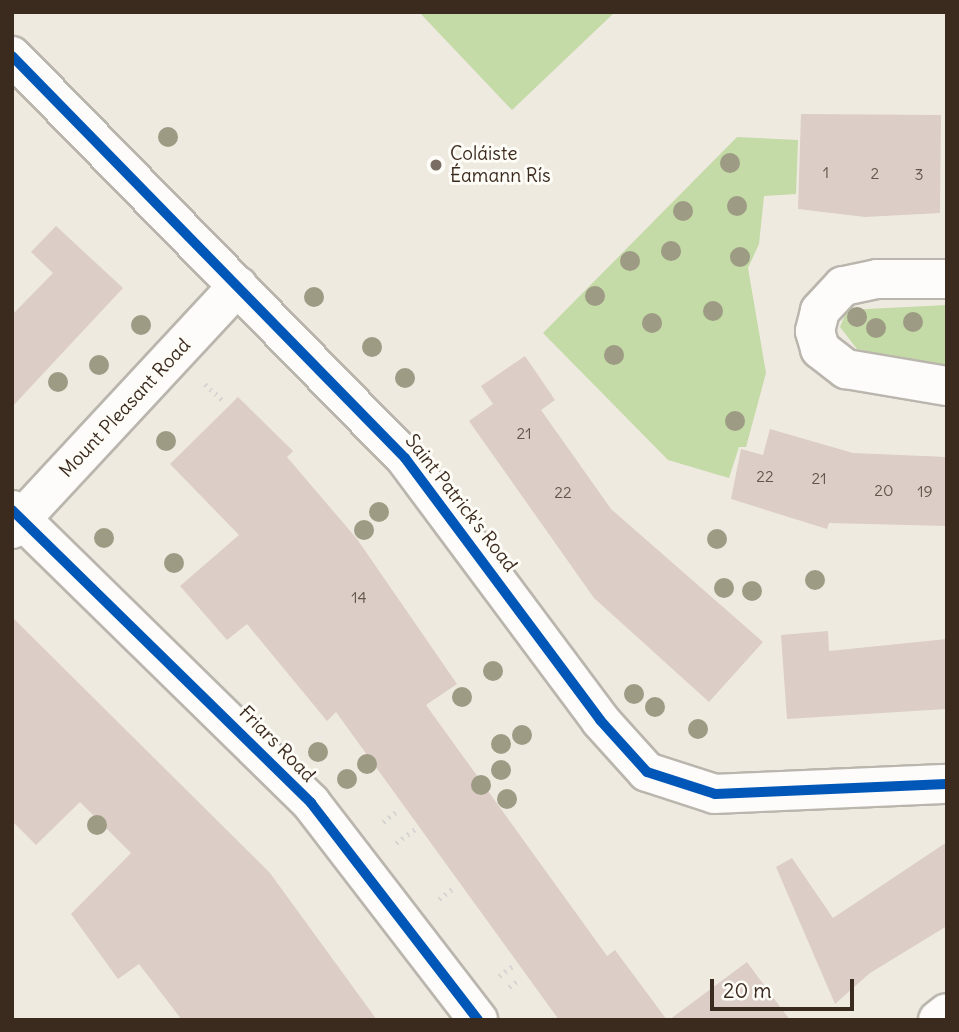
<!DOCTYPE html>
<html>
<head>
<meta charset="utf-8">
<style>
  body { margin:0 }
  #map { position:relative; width:959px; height:1032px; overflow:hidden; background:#efeae0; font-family:Delius,sans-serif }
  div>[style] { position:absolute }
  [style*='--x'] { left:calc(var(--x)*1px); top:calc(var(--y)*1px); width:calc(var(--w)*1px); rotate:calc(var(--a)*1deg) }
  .green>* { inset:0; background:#c4daa7 }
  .building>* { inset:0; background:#dccdc7 }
  .path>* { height:4.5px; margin-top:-2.25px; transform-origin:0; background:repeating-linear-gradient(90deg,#d6d5d2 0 2px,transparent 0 7px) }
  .roads { filter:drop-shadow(2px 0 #bab6ae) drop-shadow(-2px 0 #bab6ae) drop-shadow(0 2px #bab6ae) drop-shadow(0 -2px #bab6ae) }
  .minor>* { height:38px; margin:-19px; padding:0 19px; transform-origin:19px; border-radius:19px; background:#fdfcfa }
  .cycleway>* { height:10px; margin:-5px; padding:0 5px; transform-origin:5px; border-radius:5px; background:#0057b8 }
  .trees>* { width:20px; height:20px; margin:-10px; border-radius:50%; background:#9d9b84 }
  .dots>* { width:19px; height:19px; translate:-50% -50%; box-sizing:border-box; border:4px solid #fdfcf7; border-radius:50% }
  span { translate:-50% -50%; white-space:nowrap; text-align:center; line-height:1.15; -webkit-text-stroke:6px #fdfcf7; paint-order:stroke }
  .number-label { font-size:16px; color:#635348 }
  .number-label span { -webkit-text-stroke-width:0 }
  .poi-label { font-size:19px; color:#3b2a1e }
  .left { translate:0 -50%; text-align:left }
  .street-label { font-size:19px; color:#3b2a1e }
  .frame { position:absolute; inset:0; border:14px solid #3b2a1e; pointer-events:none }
  .scale { position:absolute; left:710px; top:979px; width:144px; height:32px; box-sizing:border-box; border:4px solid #3b2a1e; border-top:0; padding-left:9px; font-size:21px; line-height:24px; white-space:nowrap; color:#3b2a1e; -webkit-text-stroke:5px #fdfcf7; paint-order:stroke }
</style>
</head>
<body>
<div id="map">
  <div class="green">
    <i style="clip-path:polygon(419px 12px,615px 12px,512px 110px)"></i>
    <i style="clip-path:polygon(737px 137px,798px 140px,796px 194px,764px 196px,759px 244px,748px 268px,766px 373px,746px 447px,739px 447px,729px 478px,668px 460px,543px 333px)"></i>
    <i style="clip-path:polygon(947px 305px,947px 369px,857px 349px,840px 327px,847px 310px)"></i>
  </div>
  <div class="building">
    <i style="clip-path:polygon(801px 114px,941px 115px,940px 213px,865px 217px,798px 209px)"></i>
    <i style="clip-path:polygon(56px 226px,123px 288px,12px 407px,12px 315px,53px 273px,31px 252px)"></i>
    <i style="clip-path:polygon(525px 356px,555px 400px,541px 410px,611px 509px,763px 642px,709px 702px,594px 598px,469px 421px,493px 404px,481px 386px)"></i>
    <i style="clip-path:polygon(238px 397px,293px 451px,287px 457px,357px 539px,457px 684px,426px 705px,607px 956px,615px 950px,667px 1020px,559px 1020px,336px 712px,327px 721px,247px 624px,227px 640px,180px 586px,239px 535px,170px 464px)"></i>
    <i style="clip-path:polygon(770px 429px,853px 453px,947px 457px,947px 526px,829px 523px,827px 529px,731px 499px,741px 449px,763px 455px)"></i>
    <i style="clip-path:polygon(12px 617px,270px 873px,377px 1020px,182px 1020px,139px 964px,118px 979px,71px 914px,131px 853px,80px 802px,36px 845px,12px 821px)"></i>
    <i style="clip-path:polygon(828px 631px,829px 651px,947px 639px,946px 709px,787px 719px,781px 635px)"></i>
    <i style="clip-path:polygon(947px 842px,947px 926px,870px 973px,835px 1004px,776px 867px,792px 858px,833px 918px)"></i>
    <i style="clip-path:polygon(747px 962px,790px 1020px,669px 1020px)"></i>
  </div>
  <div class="path">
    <i style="--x:205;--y:384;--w:23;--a:43"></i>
    <i style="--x:383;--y:822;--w:16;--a:-38"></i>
    <i style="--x:396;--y:843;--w:24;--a:-36"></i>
    <i style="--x:439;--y:899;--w:20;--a:-37"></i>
    <i style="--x:499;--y:976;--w:17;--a:-36"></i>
    <i style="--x:509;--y:987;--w:14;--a:-36"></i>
  </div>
  <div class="roads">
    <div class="minor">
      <i style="--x:12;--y:56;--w:562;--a:45.65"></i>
      <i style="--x:405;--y:458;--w:327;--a:53.3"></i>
      <i style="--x:600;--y:720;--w:70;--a:47.9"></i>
      <i style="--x:647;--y:772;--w:71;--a:17.9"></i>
      <i style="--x:715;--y:794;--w:232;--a:-2.5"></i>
      <i style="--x:947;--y:279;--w:70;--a:180"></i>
      <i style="--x:877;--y:279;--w:35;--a:168"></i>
      <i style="--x:843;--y:286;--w:34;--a:133"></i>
      <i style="--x:820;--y:311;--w:21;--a:104"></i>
      <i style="--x:815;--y:331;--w:19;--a:74"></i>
      <i style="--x:820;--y:349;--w:33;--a:38"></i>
      <i style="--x:846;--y:369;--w:102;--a:9.6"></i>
      <i style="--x:12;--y:510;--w:419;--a:44.4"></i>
      <i style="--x:311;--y:803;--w:274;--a:52.4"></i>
      <i style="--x:12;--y:529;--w:332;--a:-47.1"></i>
      <i style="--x:938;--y:1020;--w:11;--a:-38"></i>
    </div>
  </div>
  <div class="cycleway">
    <i style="--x:12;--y:56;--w:562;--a:45.65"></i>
    <i style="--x:405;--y:458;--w:327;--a:53.3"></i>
    <i style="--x:600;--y:720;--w:70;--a:47.9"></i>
    <i style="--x:647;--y:772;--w:71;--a:17.9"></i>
    <i style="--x:715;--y:794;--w:232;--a:-2.5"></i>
    <i style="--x:12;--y:510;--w:419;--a:44.4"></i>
    <i style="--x:311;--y:803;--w:274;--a:52.4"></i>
  </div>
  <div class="trees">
    <i style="left:168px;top:137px"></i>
    <i style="left:730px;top:163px"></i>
    <i style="left:737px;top:206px"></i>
    <i style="left:683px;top:211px"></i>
    <i style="left:671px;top:251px"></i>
    <i style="left:740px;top:257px"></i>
    <i style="left:630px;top:261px"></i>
    <i style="left:595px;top:296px"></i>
    <i style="left:314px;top:297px"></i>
    <i style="left:713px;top:311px"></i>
    <i style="left:857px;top:317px"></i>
    <i style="left:913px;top:322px"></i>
    <i style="left:652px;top:323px"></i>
    <i style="left:141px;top:325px"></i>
    <i style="left:876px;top:328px"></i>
    <i style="left:372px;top:347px"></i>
    <i style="left:614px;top:355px"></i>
    <i style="left:99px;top:365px"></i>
    <i style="left:405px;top:378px"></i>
    <i style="left:58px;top:382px"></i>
    <i style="left:735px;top:421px"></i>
    <i style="left:166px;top:441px"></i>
    <i style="left:379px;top:512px"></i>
    <i style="left:364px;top:530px"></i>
    <i style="left:104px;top:538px"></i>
    <i style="left:717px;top:539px"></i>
    <i style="left:174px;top:563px"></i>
    <i style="left:815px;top:580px"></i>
    <i style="left:724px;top:588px"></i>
    <i style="left:752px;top:591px"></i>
    <i style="left:493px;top:671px"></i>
    <i style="left:634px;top:694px"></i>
    <i style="left:462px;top:697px"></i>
    <i style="left:655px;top:707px"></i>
    <i style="left:698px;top:729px"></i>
    <i style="left:522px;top:735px"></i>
    <i style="left:501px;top:744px"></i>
    <i style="left:318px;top:752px"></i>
    <i style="left:367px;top:764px"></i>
    <i style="left:501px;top:770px"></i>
    <i style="left:347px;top:779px"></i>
    <i style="left:481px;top:785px"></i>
    <i style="left:507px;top:799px"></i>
    <i style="left:97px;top:825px"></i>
  </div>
  <div class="dots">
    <i style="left:436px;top:165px;background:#7a6d62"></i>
  </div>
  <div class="number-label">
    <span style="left:826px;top:172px">1</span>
    <span style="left:875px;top:173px">2</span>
    <span style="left:919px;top:174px">3</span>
    <span style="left:524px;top:433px">21</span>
    <span style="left:765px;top:476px">22</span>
    <span style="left:819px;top:478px">21</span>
    <span style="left:884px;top:490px">20</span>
    <span style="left:925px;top:491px">19</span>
    <span style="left:563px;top:492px">22</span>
    <span style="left:359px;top:597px">14</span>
  </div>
  <div class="poi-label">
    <span class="left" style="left:450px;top:165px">Coláiste<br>Éamann Rís</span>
  </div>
  <div class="street-label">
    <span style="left:125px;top:408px;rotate:-47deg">Mount Pleasant Road</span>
    <span style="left:461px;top:503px;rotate:52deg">Saint Patrick's Road</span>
    <span style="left:277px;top:744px;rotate:45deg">Friars Road</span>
  </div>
  <div class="frame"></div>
  <div class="scale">20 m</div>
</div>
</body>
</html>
